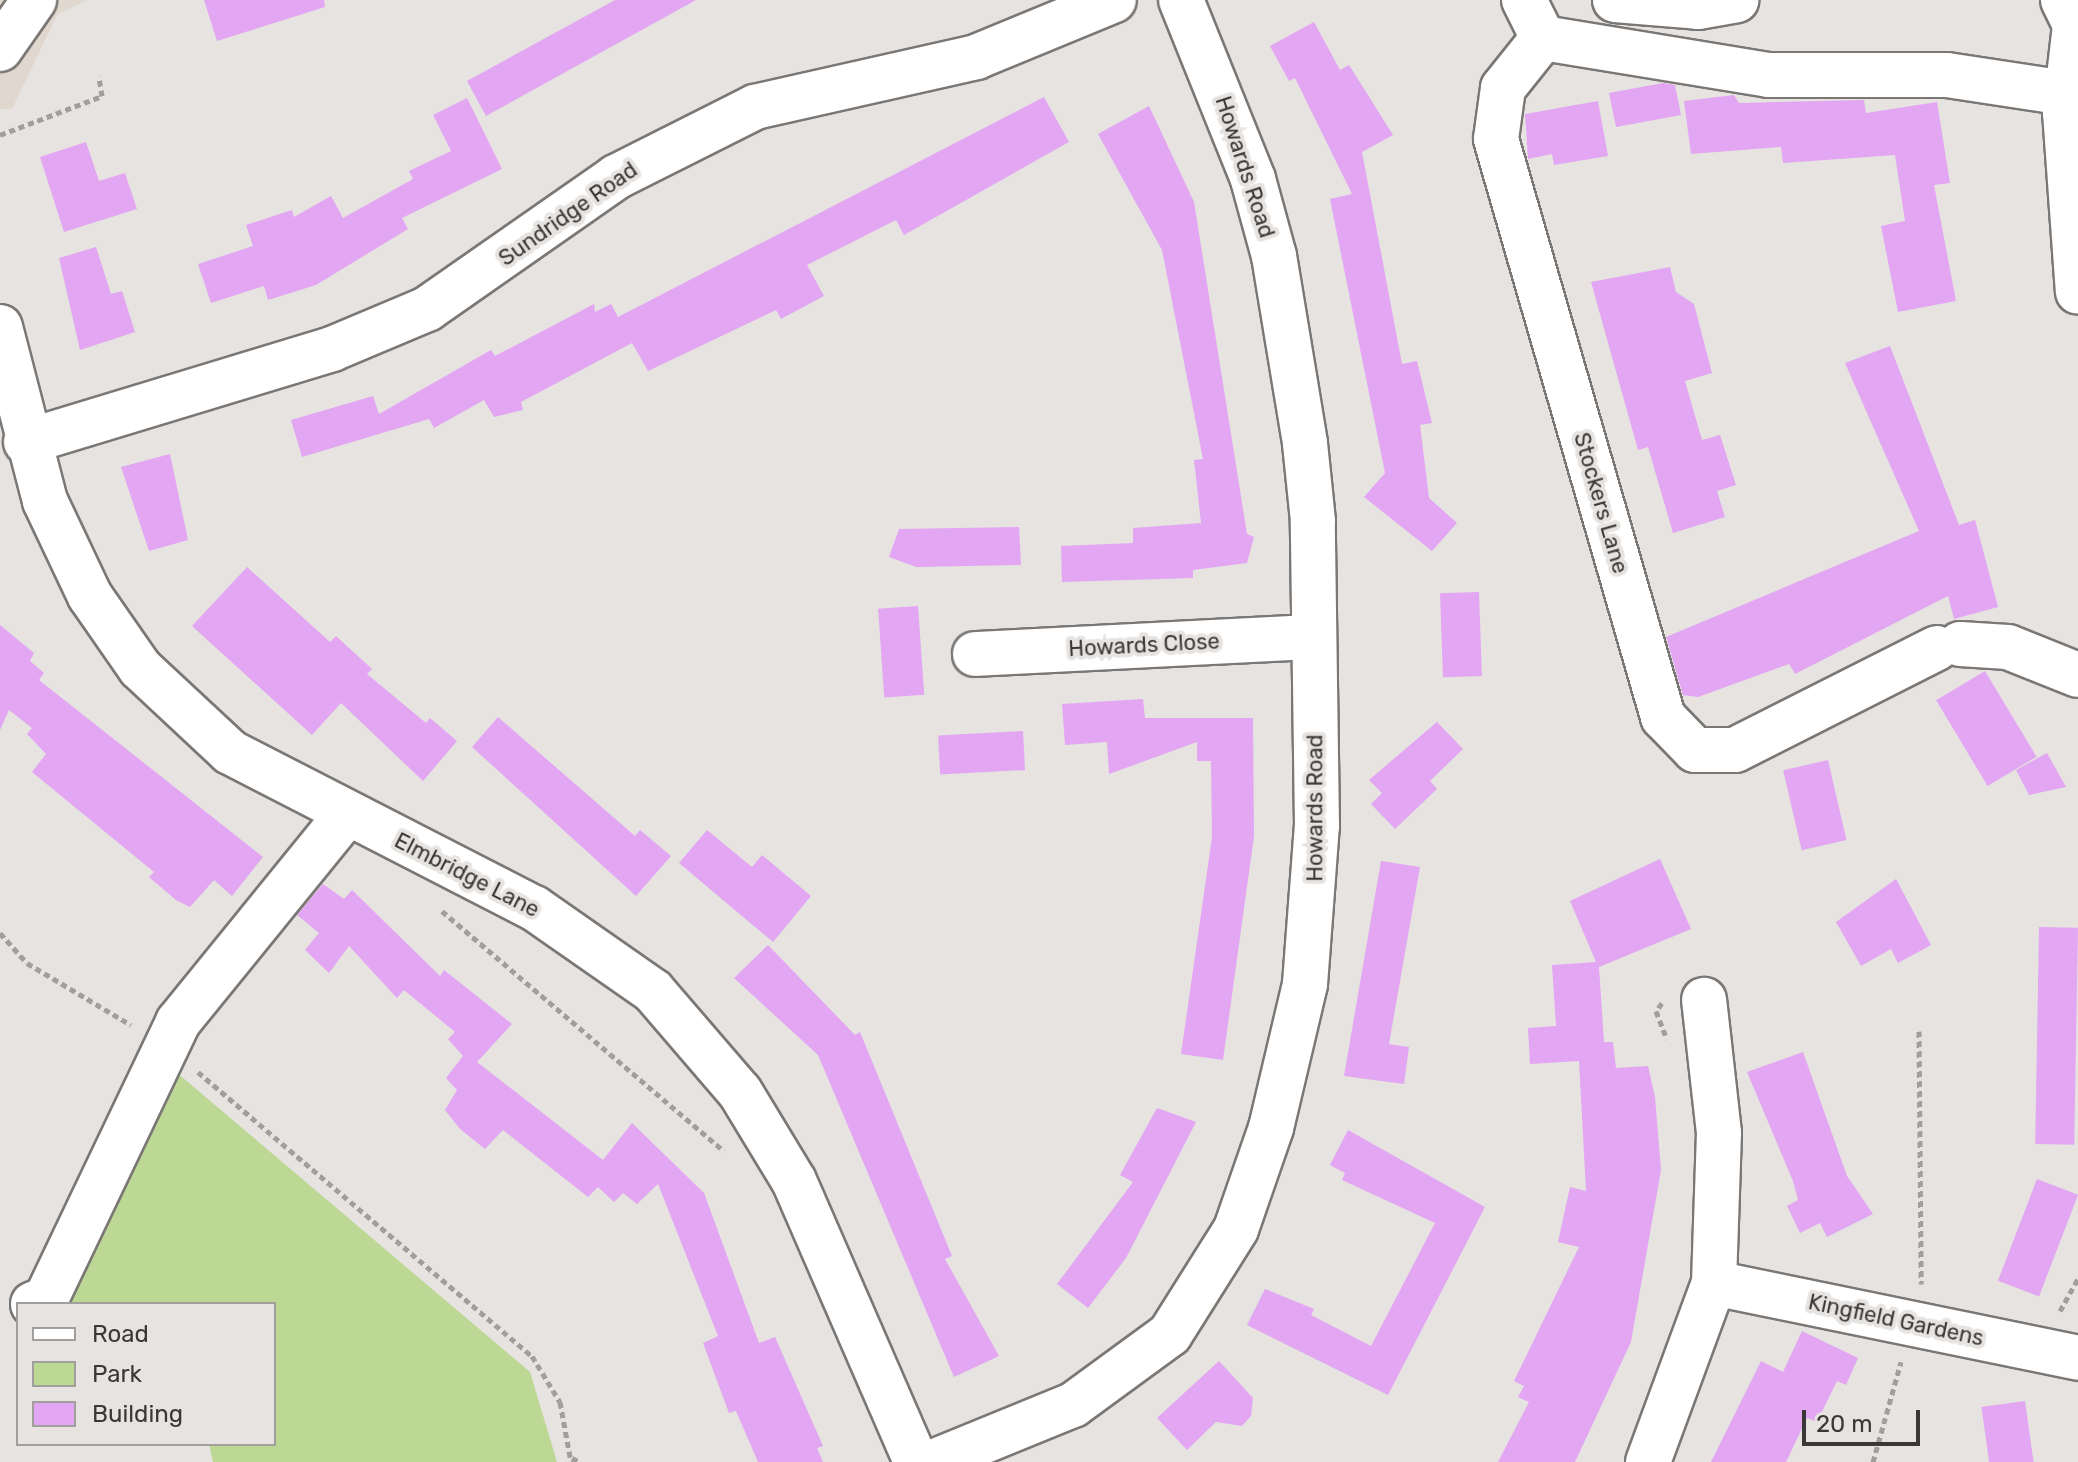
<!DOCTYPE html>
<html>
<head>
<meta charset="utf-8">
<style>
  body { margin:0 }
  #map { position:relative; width:2078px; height:1462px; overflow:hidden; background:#e6e3e0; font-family:Rubik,sans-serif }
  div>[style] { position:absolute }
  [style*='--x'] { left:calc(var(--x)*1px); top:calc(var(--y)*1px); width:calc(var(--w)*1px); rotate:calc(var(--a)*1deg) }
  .built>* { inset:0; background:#e0d7ce }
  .green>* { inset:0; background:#bdd795 }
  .building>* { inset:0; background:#e2a6f3; transform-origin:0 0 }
  .path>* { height:5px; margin-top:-2.5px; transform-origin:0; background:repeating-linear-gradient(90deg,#a19f9d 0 6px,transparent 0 10px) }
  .roads { filter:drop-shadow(2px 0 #7a7775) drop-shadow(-2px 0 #7a7775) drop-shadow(0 2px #7a7775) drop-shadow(0 -2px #7a7775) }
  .minor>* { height:44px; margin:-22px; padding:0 22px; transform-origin:22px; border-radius:22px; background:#fff }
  span { translate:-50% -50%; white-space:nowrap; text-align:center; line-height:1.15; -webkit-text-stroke:8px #e6e3e0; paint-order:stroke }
  .street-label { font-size:22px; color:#3a3837 }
  .legend { position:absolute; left:16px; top:1302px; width:260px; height:144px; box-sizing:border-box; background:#e6e3e0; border:2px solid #a19f9c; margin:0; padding:10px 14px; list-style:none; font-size:24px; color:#3a3837 }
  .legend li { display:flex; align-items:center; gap:16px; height:40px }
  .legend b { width:40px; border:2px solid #a19f9c }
  .scale { position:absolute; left:1802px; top:1410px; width:118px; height:36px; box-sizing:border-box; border:4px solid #3a3837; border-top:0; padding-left:10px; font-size:24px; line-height:28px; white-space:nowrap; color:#3a3837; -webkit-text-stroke:6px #e6e3e0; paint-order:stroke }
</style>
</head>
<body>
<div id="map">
  <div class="built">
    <i style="clip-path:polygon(0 0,87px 0,57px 15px,12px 109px,0 109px)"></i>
  </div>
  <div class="green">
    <i style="clip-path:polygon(169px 1066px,530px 1372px,557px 1462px,213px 1462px,209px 1444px,274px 1444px,274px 1304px,66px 1304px)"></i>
  </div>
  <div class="building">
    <i style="clip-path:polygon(204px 0,324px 0,325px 7px,217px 41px)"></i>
    <i style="clip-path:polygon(615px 0,696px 0,486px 116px,467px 81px)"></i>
    <i style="clip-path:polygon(1314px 22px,1340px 70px,1349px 65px,1393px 135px,1362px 152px,1402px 364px,1417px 361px,1432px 423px,1420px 425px,1429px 498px,1457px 523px,1432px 551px,1364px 497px,1385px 473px,1330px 199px,1352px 194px,1295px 78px,1289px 81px,1270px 46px)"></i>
    <i style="clip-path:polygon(1663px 83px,1675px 85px,1681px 115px,1616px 127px,1609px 93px)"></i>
    <i style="clip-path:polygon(1734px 95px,1739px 103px,1864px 100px,1866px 113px,1937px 102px,1950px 183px,1934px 185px,1956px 301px,1898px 312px,1881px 226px,1905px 221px,1895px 155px,1783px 163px,1781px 147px,1691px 154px,1684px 101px)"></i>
    <i style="clip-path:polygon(1044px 97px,1069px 142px,904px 235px,896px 220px,807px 265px,824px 296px,781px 319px,776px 310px,648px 371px,632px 343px,521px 402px,523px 410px,494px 417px,484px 400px,434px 428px,429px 419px,302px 457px,291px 420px,373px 396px,379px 414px,491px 350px,495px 356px,594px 304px,595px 312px,611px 304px,618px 317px)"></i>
    <i style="clip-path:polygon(467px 98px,502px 169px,402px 218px,408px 229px,316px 285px,268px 300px,264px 286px,211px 303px,198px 264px,253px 246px,246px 225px,292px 210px,294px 217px,331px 196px,343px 218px,413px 179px,409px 171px,451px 151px,433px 115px)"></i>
    <i style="clip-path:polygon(1598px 101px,1608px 156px,1554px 165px,1552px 154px,1528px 159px,1525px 114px)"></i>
    <i style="clip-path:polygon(1149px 106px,1194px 202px,1247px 534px,1254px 537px,1247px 563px,1193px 570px,1193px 578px,1062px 582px,1061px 546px,1133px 543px,1133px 528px,1201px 523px,1194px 460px,1203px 459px,1162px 250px,1098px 134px)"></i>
    <i style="clip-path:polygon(86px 142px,99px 181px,125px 173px,137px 209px,64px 232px,40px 157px)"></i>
    <i style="clip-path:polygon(96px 247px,111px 294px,122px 291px,135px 332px,80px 350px,59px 258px)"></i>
    <i style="clip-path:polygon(1670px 267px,1676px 292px,1694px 304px,1712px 373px,1685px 381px,1702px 440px,1720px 435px,1736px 485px,1717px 491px,1725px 517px,1673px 533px,1648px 447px,1638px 450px,1591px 282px)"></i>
    <i style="clip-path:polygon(1890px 346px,1959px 525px,1975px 520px,1998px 607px,1954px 619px,1948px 596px,1795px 674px,1789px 664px,1698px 697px,1683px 695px,1666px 637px,1919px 531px,1845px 363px)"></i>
    <i style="clip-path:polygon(170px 454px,188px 540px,149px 551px,121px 467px)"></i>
    <i style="clip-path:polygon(1019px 527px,1021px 565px,916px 567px,889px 557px,899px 529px)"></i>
    <i style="clip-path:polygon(247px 567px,330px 642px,336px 636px,372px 669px,367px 674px,426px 723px,430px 718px,457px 741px,423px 781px,341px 703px,312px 735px,192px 626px)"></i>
    <i style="left:1479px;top:592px;width:84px;height:39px;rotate:88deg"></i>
    <i style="left:918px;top:606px;width:89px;height:40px;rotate:86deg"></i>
    <i style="clip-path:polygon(0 625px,34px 653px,30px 661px,44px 673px,39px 680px,263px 857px,232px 896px,214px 880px,190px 907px,176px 900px,149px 877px,154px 872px,32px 772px,46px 754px,27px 734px,32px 728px,9px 710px,0 730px)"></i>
    <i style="left:1985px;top:671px;width:100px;height:57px;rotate:59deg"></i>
    <i style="clip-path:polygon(1143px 699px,1145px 718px,1253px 718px,1254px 836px,1223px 1060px,1181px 1054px,1212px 837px,1211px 761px,1197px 761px,1197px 742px,1109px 774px,1107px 742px,1065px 745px,1062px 704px)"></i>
    <i style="clip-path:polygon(498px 717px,635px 836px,640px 830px,671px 856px,636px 896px,472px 747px)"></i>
    <i style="clip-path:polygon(1437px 722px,1463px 749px,1430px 781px,1437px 789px,1395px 829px,1371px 804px,1382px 793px,1369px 780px)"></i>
    <i style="left:1023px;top:731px;width:39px;height:85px;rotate:87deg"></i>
    <i style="clip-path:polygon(2047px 753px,2066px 787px,2029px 795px,2016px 770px)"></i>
    <i style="left:1828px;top:760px;width:82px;height:46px;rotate:77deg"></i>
    <i style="clip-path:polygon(707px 830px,752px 867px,762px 855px,811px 896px,773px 942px,679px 863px)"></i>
    <i style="clip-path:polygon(1660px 859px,1691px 929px,1599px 967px,1604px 1042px,1613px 1042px,1616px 1068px,1648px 1066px,1655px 1097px,1661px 1170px,1631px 1342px,1575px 1462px,1498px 1462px,1529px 1402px,1518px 1397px,1524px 1386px,1514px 1381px,1579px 1247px,1558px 1242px,1570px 1187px,1586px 1191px,1579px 1061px,1530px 1064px,1528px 1028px,1556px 1026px,1552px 965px,1596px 962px,1570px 901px)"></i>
    <i style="clip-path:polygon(1381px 861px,1420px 867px,1389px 1044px,1409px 1047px,1404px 1084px,1344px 1076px)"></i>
    <i style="clip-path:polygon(1896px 879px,1931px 945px,1898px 963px,1891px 949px,1861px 966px,1836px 922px)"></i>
    <i style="clip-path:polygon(323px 884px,344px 899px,352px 890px,440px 976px,444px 970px,512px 1024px,477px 1062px,603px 1160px,632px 1123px,704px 1193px,759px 1343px,775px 1337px,823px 1446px,817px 1448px,823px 1462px,758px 1462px,736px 1411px,729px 1413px,703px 1343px,718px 1336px,658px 1184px,637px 1204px,623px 1193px,614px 1202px,598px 1187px,588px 1197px,503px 1130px,485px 1149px,460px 1129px,445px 1110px,457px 1090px,446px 1078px,463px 1056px,448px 1039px,455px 1032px,404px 990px,397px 998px,349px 946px,329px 973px,305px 950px,319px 933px,297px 915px)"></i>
    <i style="left:2039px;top:927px;width:39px;height:217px;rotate:1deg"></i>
    <i style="clip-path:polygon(768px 945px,855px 1035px,860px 1032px,952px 1256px,945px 1259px,999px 1356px,954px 1377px,818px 1055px,734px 978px)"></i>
    <i style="clip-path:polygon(1803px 1052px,1847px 1176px,1873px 1214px,1827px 1237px,1820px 1223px,1800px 1233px,1787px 1206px,1798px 1200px,1793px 1181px,1747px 1072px)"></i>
    <i style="clip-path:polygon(1157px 1108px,1196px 1122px,1126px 1258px,1088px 1308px,1057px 1284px,1133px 1182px,1120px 1175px)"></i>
    <i style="clip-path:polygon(1348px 1130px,1485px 1207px,1388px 1395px,1247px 1325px,1265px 1289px,1314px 1309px,1311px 1315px,1371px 1346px,1435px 1223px,1342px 1180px,1345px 1173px,1330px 1165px)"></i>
    <i style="left:2037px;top:1179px;width:44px;height:109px;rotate:21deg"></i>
    <i style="clip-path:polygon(1802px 1331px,1858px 1358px,1846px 1385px,1837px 1381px,1817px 1422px,1807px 1418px,1786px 1462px,1711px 1462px,1761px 1361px,1783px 1372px)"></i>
    <i style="clip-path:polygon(1219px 1361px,1253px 1398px,1251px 1416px,1242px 1426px,1216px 1422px,1187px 1450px,1157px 1418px)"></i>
    <i style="left:2025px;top:1401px;width:62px;height:44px;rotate:82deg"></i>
  </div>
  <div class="path">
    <i style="--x:0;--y:135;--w:109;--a:-20.9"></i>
    <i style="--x:102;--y:96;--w:20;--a:-99"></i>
    <i style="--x:442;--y:911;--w:370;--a:40.4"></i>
    <i style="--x:0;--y:933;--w:40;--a:48"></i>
    <i style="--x:27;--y:963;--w:121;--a:30.8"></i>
    <i style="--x:1662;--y:1003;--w:10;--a:127"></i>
    <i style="--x:1656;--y:1011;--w:30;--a:69"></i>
    <i style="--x:1919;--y:1031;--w:253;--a:89.5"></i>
    <i style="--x:198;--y:1072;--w:438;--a:40.4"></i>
    <i style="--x:532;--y:1356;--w:54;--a:58.7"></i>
    <i style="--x:560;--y:1402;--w:61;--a:79.6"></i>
    <i style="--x:2060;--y:1311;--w:37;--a:-61"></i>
    <i style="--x:572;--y:1458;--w:9;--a:27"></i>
    <i style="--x:1873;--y:1462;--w:104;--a:-74.4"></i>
  </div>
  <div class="roads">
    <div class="minor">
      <i style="--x:1524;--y:0;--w:42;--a:63.4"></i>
      <i style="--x:1615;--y:0;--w:83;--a:4.8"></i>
      <i style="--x:1698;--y:7;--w:39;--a:-10"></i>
      <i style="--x:2063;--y:0;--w:28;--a:64"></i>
      <i style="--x:2075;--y:25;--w:88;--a:96.6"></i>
      <i style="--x:2065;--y:112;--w:180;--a:85.9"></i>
      <i style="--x:1543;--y:38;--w:64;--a:128.7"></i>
      <i style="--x:1503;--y:88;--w:51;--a:97.8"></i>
      <i style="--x:1496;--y:139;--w:602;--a:73.88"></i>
      <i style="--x:1663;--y:717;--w:46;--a:45.9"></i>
      <i style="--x:1695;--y:750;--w:40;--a:0"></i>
      <i style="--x:1735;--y:750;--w:226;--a:-26.8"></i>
      <i style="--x:1543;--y:38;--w:228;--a:9.3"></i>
      <i style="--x:1768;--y:75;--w:179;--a:0"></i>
      <i style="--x:1947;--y:75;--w:120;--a:8.6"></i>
      <i style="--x:0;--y:49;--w:60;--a:-55.2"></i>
      <i style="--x:0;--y:327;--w:180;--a:75.5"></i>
      <i style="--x:45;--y:501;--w:105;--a:64.7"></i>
      <i style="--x:90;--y:596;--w:88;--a:55.2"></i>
      <i style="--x:140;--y:668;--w:123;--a:43"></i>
      <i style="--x:230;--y:752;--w:342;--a:27.2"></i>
      <i style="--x:534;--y:908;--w:145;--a:34.9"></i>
      <i style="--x:653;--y:991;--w:133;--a:49.3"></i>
      <i style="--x:740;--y:1092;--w:104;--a:58.8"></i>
      <i style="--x:794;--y:1181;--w:306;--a:66.5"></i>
      <i style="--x:26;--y:442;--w:320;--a:-16.9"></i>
      <i style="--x:332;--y:349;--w:103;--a:-22.8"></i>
      <i style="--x:427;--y:309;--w:231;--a:-34.9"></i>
      <i style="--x:616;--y:177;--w:156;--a:-26.7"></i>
      <i style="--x:755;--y:107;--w:227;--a:-12.7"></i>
      <i style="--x:976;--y:57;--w:149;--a:-22.4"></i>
      <i style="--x:1960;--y:644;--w:48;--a:3.6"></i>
      <i style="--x:2008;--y:647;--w:75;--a:21.8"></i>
      <i style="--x:975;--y:654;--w:339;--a:-2.9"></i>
      <i style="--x:1714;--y:1283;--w:372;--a:11.6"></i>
      <i style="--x:33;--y:1304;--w:14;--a:-21"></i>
      <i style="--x:46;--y:1299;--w:307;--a:-64.5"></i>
      <i style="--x:178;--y:1022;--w:267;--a:-50.9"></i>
      <i style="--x:933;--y:1462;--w:151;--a:-22.2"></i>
      <i style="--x:1073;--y:1405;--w:120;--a:-36.2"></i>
      <i style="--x:1170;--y:1334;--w:124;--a:-57.8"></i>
      <i style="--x:1236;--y:1229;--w:107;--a:-70.9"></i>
      <i style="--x:1271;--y:1128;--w:148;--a:-76.7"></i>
      <i style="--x:1305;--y:984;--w:158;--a:-85.7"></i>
      <i style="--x:1317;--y:826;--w:305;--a:-90.8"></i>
      <i style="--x:1313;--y:521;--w:78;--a:-95.9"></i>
      <i style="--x:1305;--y:443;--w:190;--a:-99.4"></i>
      <i style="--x:1274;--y:256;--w:80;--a:-105.3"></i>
      <i style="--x:1253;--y:179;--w:193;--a:-111.9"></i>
      <i style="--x:1648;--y:1462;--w:191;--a:-69.8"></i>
      <i style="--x:1714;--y:1283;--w:150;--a:-88.1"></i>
      <i style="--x:1719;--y:1133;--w:134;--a:-96.4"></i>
    </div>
  </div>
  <div class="street-label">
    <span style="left:1245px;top:167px;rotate:72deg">Howards Road</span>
    <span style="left:568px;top:214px;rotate:-35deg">Sundridge Road</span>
    <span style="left:1601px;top:503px;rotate:74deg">Stockers Lane</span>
    <span style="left:1144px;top:645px;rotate:-3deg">Howards Close</span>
    <span style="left:1315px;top:808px;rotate:-90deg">Howards Road</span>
    <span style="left:467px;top:875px;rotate:27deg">Elmbridge Lane</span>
    <span style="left:1896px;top:1320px;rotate:12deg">Kingfield Gardens</span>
  </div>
  <ul class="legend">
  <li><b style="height:10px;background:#fff"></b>Road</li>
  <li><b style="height:22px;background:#bdd795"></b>Park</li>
  <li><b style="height:22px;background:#e2a6f3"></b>Building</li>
  </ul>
  <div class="scale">20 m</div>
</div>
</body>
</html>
